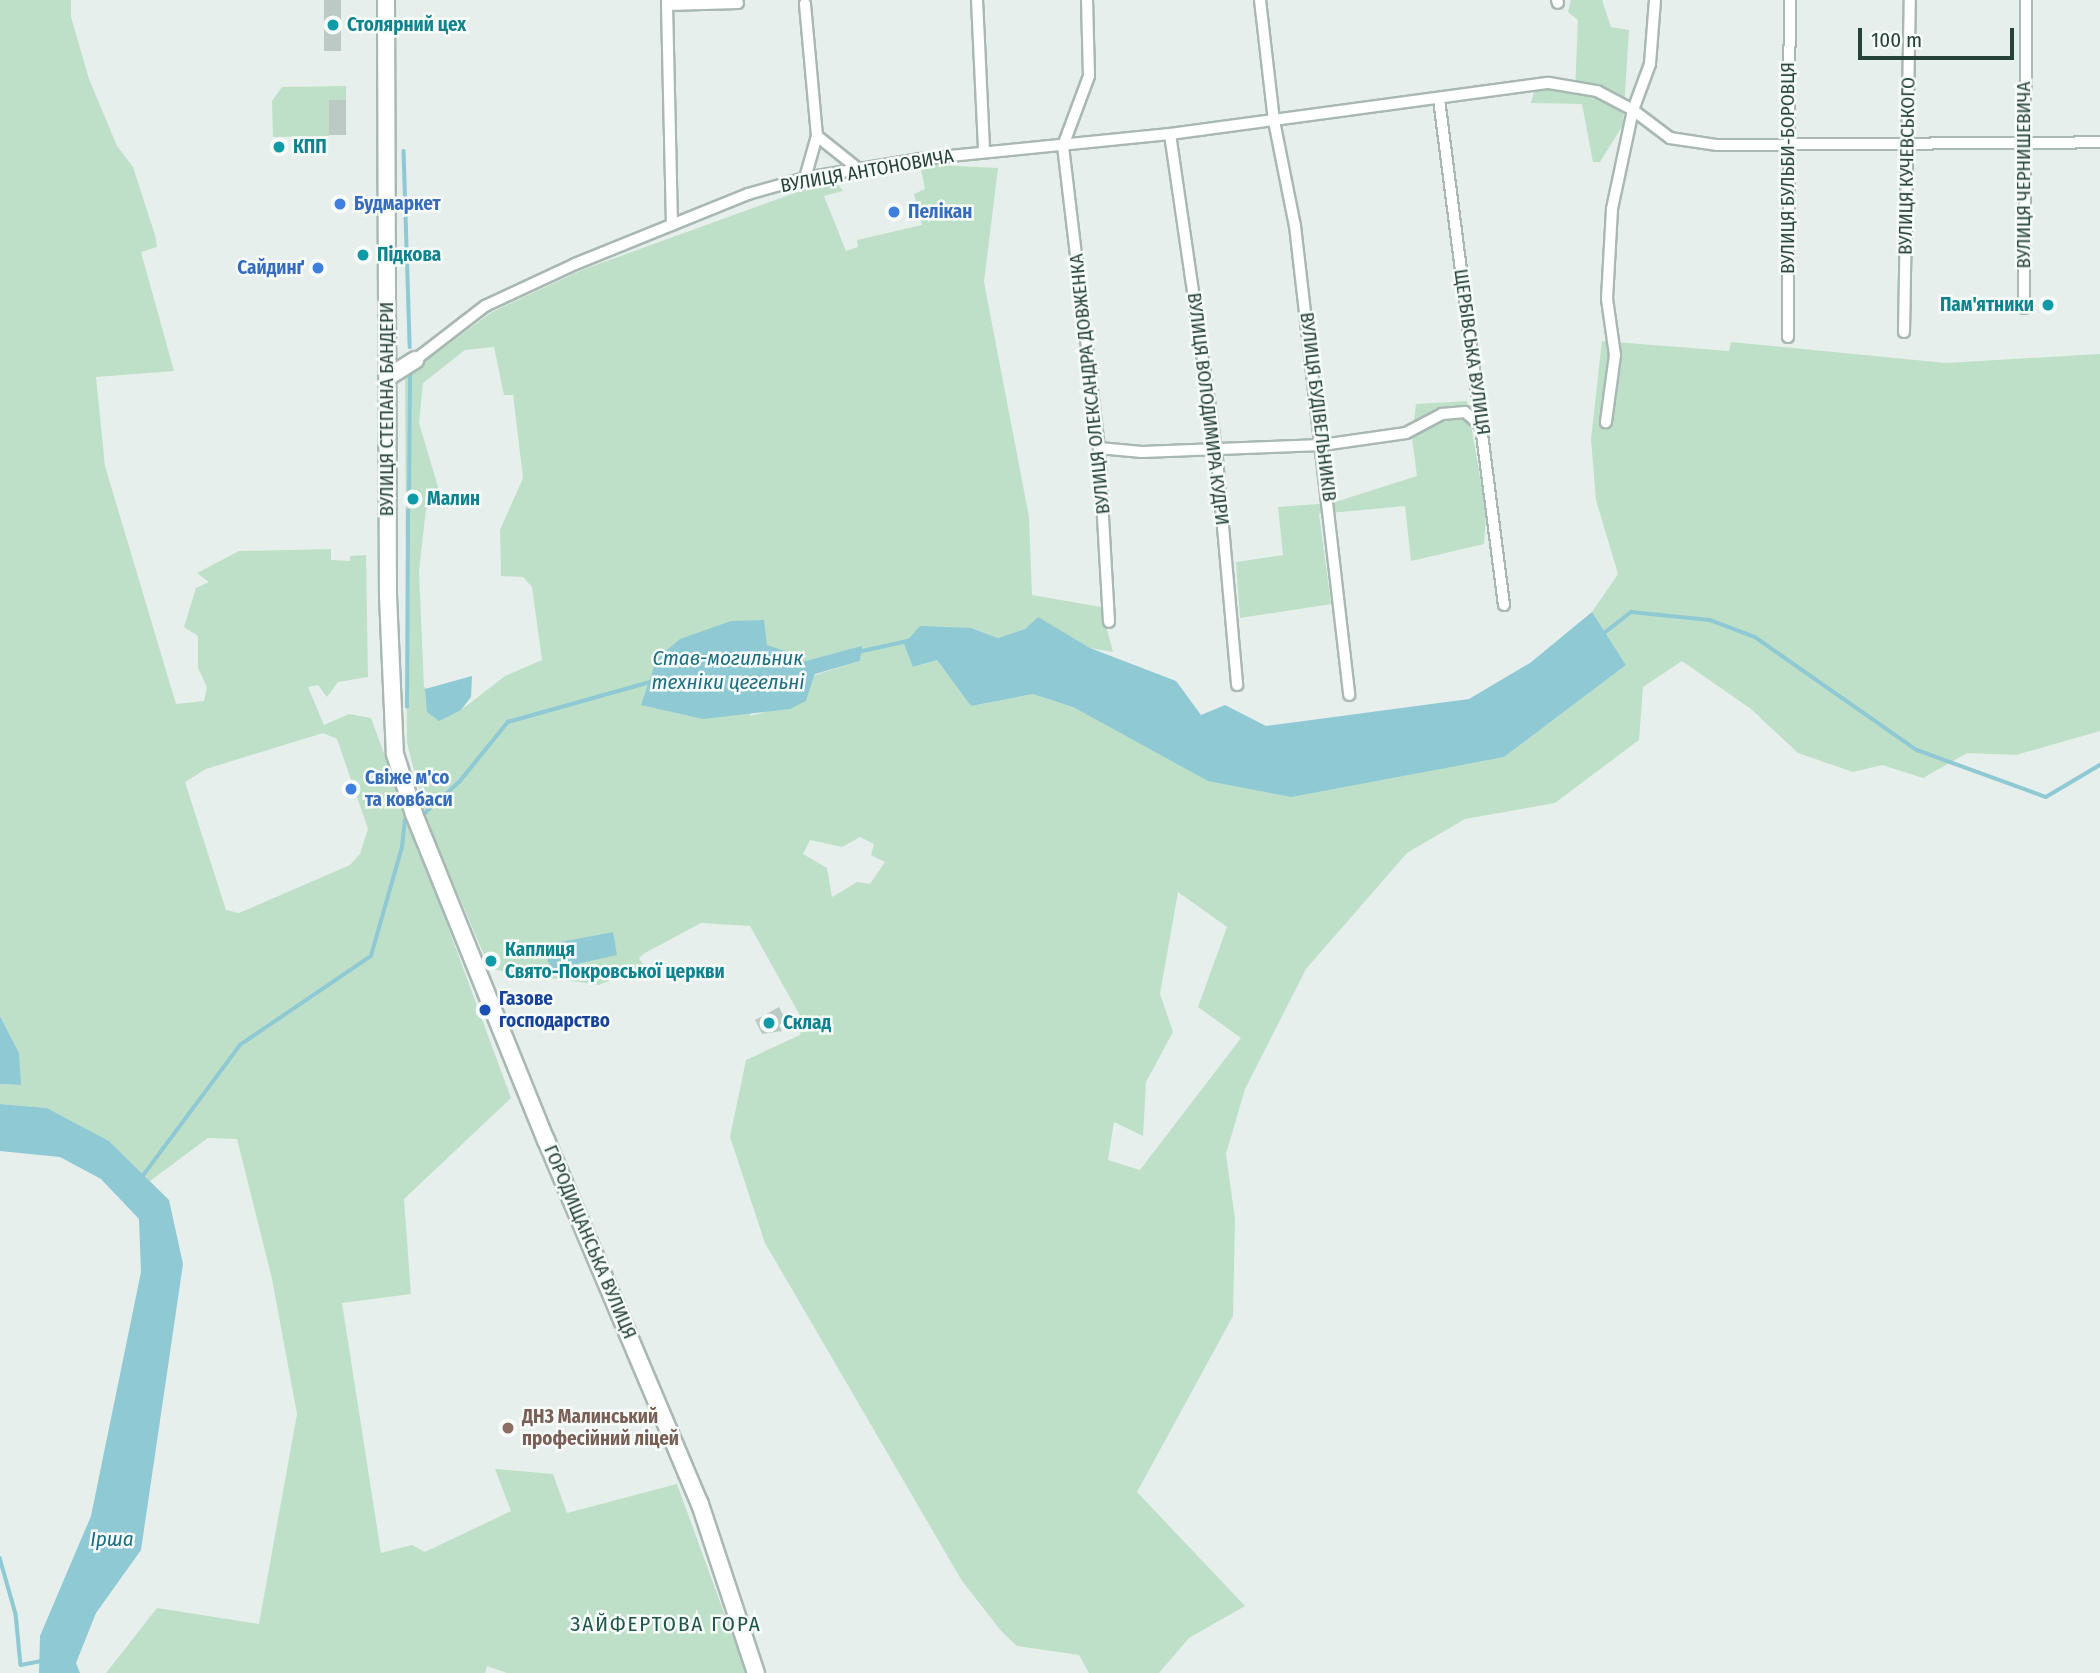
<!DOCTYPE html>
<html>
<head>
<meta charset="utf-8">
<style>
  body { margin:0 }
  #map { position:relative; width:2100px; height:1673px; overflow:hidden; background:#e6efeb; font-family:"Fira Sans Condensed",sans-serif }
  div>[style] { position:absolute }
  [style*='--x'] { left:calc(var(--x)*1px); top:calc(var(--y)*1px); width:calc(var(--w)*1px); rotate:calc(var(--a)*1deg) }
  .green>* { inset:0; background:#bfe0c8 }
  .water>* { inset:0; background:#8ec9d4 }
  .stream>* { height:3.5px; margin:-1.75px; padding:0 1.75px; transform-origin:1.75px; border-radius:1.75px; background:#8ec9d4 }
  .building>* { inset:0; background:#bbcac4; transform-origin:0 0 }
  .roads { filter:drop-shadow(2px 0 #a8b8b2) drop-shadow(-2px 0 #a8b8b2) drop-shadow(0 2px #a8b8b2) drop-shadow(0 -2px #a8b8b2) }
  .street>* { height:10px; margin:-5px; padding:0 5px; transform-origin:5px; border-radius:5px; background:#fff }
  .secondary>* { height:16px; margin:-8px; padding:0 8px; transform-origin:8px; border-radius:8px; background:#fff }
  .dots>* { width:19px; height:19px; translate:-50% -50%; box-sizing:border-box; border:4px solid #f7fbf9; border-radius:50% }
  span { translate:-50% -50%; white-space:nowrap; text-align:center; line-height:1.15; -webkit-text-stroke:5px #f7fbf9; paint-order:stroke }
  .culture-label { font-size:19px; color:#0d838f; font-weight:700 }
  .left { translate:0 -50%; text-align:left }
  .right { translate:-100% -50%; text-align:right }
  .street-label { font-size:19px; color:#24423a }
  .shop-label { font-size:19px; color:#366cbe; font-weight:700 }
  .transit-label { font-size:19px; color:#164399; font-weight:700 }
  .education-label { font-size:19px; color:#785e54; font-weight:700 }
  .water-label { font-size:21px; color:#1c6f80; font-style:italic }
  .neighbourhood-label { font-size:21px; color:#1f5548; letter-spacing:2px }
  .scale { position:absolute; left:1858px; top:28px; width:156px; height:32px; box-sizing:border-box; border:4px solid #24423a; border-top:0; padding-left:9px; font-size:21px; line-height:24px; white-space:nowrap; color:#24423a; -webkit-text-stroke:5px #f7fbf9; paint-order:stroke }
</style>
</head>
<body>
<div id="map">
  <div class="green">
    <i style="clip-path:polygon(evenodd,0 0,71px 0,71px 17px,89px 79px,117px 146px,133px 167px,155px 235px,157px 247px,141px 252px,174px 371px,96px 377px,105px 466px,176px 704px,204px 701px,207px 687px,198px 668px,198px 636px,184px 627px,196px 588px,209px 582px,197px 573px,239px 551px,331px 549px,331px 560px,350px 561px,350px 556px,366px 555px,368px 677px,338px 682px,327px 697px,318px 685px,308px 687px,324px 725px,349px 714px,371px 718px,511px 1098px,404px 1199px,411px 1294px,342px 1303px,381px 1553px,412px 1545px,425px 1552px,511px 1511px,495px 1469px,553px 1474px,567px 1513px,677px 1484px,746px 1673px,507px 1673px,487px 1666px,485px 1673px,106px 1673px,157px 1608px,259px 1624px,297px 1414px,272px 1279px,237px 1139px,208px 1138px,150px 1181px,109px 1141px,47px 1108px,0 1104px,0 1084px,20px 1085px,19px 1053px,0 1016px,0 0,323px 733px,337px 739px,368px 829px,360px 854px,350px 865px,239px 913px,226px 910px,185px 782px,206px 769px,323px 733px)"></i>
    <i style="clip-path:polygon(1571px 0,1602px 0,1611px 27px,1629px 30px,1623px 125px,1600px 162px,1593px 162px,1582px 104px,1531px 103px,1534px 91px,1545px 88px,1575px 92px,1578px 20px,1568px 12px)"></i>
    <i style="clip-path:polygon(346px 86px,346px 100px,329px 100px,329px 136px,273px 137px,272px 101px,282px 87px)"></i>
    <i style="clip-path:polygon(evenodd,936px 165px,998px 168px,984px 282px,1029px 517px,1032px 595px,1101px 607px,1113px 652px,1090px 648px,1038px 618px,1025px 629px,998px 638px,971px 628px,904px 644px,914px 667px,937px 660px,971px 706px,1033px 694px,1074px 708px,1457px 763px,1504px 757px,1626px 665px,1592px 612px,1618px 574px,1596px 500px,1591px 439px,1602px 341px,1729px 351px,1731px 342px,1946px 363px,2100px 354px,2100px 731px,2016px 755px,1967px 753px,1923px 778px,1882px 765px,1853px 772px,1798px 753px,1751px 709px,1682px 661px,1643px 687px,1639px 740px,1555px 803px,1465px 819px,1407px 853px,1306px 969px,1245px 1089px,1226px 1154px,1235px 1219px,1233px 1316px,1137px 1492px,1245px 1606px,1189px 1638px,1159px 1673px,1089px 1673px,1079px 1655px,1017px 1646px,1002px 1632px,962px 1581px,765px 1243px,730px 1137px,746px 1060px,800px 1035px,803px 1021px,750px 926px,701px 923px,645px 953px,639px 958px,644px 966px,599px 985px,490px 969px,428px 824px,407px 743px,405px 376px,492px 312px,582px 270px,814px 186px,837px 183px,843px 191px,824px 196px,846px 251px,858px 247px,857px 240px,922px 225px,914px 194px,925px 189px,921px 169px,936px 165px,494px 347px,504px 395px,513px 395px,523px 478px,500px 530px,501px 576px,523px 577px,532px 587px,542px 660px,505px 676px,461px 710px,424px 687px,419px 571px,426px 509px,441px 497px,419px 423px,423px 383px,465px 350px,494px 347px,936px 165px,762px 633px,767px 645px,792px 653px,798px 663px,861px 647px,860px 661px,815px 675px,806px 701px,750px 716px,762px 633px,936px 165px,860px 837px,874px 844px,871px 855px,885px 862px,870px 884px,857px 882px,832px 897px,827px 868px,803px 854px,810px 840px,842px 847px,860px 837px,936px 165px,1178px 892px,1227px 927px,1198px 1007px,1241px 1038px,1140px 1170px,1108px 1160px,1114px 1122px,1143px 1136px,1146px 1082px,1173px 1032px,1160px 994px,1178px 892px)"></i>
    <i style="clip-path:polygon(1467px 401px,1486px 512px,1484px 544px,1411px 561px,1405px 506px,1319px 514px,1331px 604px,1240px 618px,1236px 562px,1283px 555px,1278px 507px,1332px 503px,1417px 476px,1412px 438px,1416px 404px)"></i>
  </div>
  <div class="water">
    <i style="clip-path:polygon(1592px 612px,1626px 665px,1504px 757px,1291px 797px,1208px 781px,1075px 708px,1033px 694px,971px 706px,937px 660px,913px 667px,904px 644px,920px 626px,971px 628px,998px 638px,1025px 629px,1038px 617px,1090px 648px,1176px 681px,1201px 715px,1225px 705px,1266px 726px,1469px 699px,1530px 663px)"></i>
    <i style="clip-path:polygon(764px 620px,767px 645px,792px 653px,798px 663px,862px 646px,860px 661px,815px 674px,806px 701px,790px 709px,703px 719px,641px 705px,657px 658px,680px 639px,731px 621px)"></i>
    <i style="clip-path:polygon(472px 676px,471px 697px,461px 710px,439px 721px,427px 712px,425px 689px)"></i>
    <i style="clip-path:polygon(613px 932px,617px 955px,554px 969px,548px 962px,545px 945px)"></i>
    <i style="clip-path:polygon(0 1016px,19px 1053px,21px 1085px,0 1084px)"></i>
    <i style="clip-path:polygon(0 1104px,47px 1108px,109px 1141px,169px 1200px,183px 1264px,141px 1550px,96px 1613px,76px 1663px,80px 1673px,39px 1673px,40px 1636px,91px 1516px,141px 1272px,139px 1219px,101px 1179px,60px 1157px,0 1151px)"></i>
  </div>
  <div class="stream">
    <i style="--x:404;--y:151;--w:196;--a:88.2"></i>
    <i style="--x:409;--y:495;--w:123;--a:-89.5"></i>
    <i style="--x:1603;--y:634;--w:36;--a:-38"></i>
    <i style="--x:1631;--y:612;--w:79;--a:5.8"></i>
    <i style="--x:1710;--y:620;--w:48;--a:20.7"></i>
    <i style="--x:1755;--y:637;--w:198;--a:34.9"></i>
    <i style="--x:1917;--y:750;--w:137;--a:20"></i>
    <i style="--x:2046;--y:797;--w:63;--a:-30.7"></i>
    <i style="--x:858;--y:652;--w:55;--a:-12.5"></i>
    <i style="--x:407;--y:707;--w:196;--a:-89.7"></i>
    <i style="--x:425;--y:813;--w:47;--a:-42.4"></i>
    <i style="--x:460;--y:781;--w:76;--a:-50.9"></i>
    <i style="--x:508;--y:722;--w:152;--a:-15.7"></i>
    <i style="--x:142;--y:1177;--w:164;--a:-53.4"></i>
    <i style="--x:240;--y:1045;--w:158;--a:-34.2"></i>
    <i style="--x:371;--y:956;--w:113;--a:-74.1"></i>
    <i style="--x:402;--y:847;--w:27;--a:-84"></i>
    <i style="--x:0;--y:1558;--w:58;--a:74.1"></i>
    <i style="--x:16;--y:1614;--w:51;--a:84.4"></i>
    <i style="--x:21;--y:1665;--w:21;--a:-11"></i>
  </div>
  <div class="building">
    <i style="left:324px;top:0;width:17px;height:51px"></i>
    <i style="left:329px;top:100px;width:17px;height:35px"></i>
    <i style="clip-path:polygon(779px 1007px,786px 1021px,779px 1025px,782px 1031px,762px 1034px,755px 1020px)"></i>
  </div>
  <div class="roads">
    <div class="street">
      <i style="--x:667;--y:0;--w:5;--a:90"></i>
      <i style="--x:667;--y:5;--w:71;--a:-1.6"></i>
      <i style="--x:977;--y:0;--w:150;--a:87.3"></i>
      <i style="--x:1087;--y:0;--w:76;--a:88.5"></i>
      <i style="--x:1089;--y:76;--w:75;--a:110.4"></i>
      <i style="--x:1063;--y:146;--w:304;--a:83.2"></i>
      <i style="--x:1099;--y:448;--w:174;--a:86.7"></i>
      <i style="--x:1260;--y:0;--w:122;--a:83.4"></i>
      <i style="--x:1274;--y:121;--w:107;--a:78.7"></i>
      <i style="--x:1295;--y:226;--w:472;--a:83.4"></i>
      <i style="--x:1557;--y:0;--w:3;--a:72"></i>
      <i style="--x:1655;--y:0;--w:64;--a:94.5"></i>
      <i style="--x:1650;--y:64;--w:49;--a:110.3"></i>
      <i style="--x:1633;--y:110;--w:46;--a:37.1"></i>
      <i style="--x:1670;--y:138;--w:48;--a:8.5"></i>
      <i style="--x:1717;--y:145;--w:383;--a:-0.4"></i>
      <i style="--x:667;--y:5;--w:220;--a:88.7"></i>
      <i style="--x:1439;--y:99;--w:510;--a:82.68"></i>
      <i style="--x:1170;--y:134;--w:317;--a:81.7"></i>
      <i style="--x:1216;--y:448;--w:238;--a:84.9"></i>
      <i style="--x:817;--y:136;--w:56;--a:38.5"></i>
      <i style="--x:805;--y:178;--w:44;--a:-74.1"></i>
      <i style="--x:817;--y:136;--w:133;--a:-95.2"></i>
      <i style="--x:2024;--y:308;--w:308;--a:-89.6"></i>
      <i style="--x:1904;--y:332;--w:332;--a:-89"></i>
      <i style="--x:1788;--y:337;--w:337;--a:-89.7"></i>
      <i style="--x:415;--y:360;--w:88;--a:-37.6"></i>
      <i style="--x:485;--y:306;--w:99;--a:-25"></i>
      <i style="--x:575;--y:264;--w:187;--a:-22"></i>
      <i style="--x:748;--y:194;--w:59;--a:-15.7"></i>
      <i style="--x:805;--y:178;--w:117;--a:-9.4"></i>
      <i style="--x:920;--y:159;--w:251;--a:-5.7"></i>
      <i style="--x:1170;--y:134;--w:382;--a:-7.7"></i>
      <i style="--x:1549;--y:83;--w:49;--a:9.5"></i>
      <i style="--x:1597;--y:91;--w:41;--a:27.8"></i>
      <i style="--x:1633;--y:110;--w:101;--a:102"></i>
      <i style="--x:1612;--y:209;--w:90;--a:93.2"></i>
      <i style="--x:1607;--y:299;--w:57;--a:81.9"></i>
      <i style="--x:1615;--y:355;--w:68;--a:97.7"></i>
      <i style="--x:1099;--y:448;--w:43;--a:5.3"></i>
      <i style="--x:1142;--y:452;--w:180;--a:-2.2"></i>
      <i style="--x:1322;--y:445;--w:85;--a:-8.1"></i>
      <i style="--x:1406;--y:433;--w:41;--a:-27.8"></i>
      <i style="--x:1442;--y:414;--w:23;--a:-5"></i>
      <i style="--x:1465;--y:412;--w:23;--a:41"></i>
    </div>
    <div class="secondary">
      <i style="--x:386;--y:0;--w:596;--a:89.81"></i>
      <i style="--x:388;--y:596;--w:158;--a:87.5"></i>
      <i style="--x:395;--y:754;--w:63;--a:72.4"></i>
      <i style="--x:414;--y:814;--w:352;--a:68"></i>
      <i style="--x:546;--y:1140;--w:395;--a:67.1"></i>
      <i style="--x:700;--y:1504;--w:178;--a:71.7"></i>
      <i style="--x:388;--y:377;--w:32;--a:-32"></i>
    </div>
  </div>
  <div class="dots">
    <i style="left:333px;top:25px;background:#0f9aa8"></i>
    <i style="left:279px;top:147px;background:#0f9aa8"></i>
    <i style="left:340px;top:204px;background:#3f7fe0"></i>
    <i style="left:894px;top:212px;background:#3f7fe0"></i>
    <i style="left:363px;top:255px;background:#0f9aa8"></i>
    <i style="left:318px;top:268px;background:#3f7fe0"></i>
    <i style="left:2048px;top:305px;background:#0f9aa8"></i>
    <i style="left:413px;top:499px;background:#0f9aa8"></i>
    <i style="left:351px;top:789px;background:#3f7fe0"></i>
    <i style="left:491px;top:961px;background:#0f9aa8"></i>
    <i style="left:485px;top:1010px;background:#1a4fb4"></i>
    <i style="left:769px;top:1023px;background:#0f9aa8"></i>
    <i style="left:508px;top:1428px;background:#8d6e63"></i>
  </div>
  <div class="culture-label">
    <span class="left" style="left:347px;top:25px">Столярний цех</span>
    <span class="left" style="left:293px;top:147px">КПП</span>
    <span class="left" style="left:377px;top:255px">Підкова</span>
    <span class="right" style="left:2034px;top:305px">Пам'ятники</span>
    <span class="left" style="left:427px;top:499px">Малин</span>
    <span class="left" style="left:505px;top:961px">Каплиця<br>Свято-Покровської церкви</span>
    <span class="left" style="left:783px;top:1023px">Склад</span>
  </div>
  <div class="street-label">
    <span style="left:1907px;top:166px;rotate:-89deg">ВУЛИЦЯ КУЧЕВСЬКОГО</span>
    <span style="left:1788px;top:168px;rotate:-90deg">ВУЛИЦЯ БУЛЬБИ-БОРОВЦЯ</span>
    <span style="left:867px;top:171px;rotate:-10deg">ВУЛИЦЯ АНТОНОВИЧА</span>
    <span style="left:2024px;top:175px;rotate:-90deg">ВУЛИЦЯ ЧЕРНИШЕВИЧА</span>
    <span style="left:1472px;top:352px;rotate:82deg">ЩЕРБІВСЬКА ВУЛИЦЯ</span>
    <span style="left:1090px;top:384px;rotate:-96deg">ВУЛИЦЯ ОЛЕКСАНДРА ДОВЖЕНКА</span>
    <span style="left:1318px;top:407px;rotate:83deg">ВУЛИЦЯ БУДІВЕЛЬНИКІВ</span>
    <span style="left:387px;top:409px;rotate:-90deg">ВУЛИЦЯ СТЕПАНА БАНДЕРИ</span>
    <span style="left:1208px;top:409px;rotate:83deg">ВУЛИЦЯ ВОЛОДИМИРА КУДРИ</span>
    <span style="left:590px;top:1242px;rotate:67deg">ГОРОДИЩАНСЬКА ВУЛИЦЯ</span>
  </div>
  <div class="shop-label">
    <span class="left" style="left:354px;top:204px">Будмаркет</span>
    <span class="left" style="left:908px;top:212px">Пелікан</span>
    <span class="right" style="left:304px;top:268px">Сайдинґ</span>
    <span class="left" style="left:365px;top:789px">Свіже м'со<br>та ковбаси</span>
  </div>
  <div class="transit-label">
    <span class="left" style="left:499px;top:1010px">Газове<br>господарство</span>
  </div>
  <div class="education-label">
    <span class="left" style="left:522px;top:1428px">ДНЗ Малинський<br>професійний ліцей</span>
  </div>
  <div class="water-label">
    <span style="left:728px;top:670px">Став-могильник<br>техніки цегельні</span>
    <span style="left:112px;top:1539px">Ірша</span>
  </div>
  <div class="neighbourhood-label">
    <span style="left:666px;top:1624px">ЗАЙФЕРТОВА ГОРА</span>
  </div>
  <div class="scale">100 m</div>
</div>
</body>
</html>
